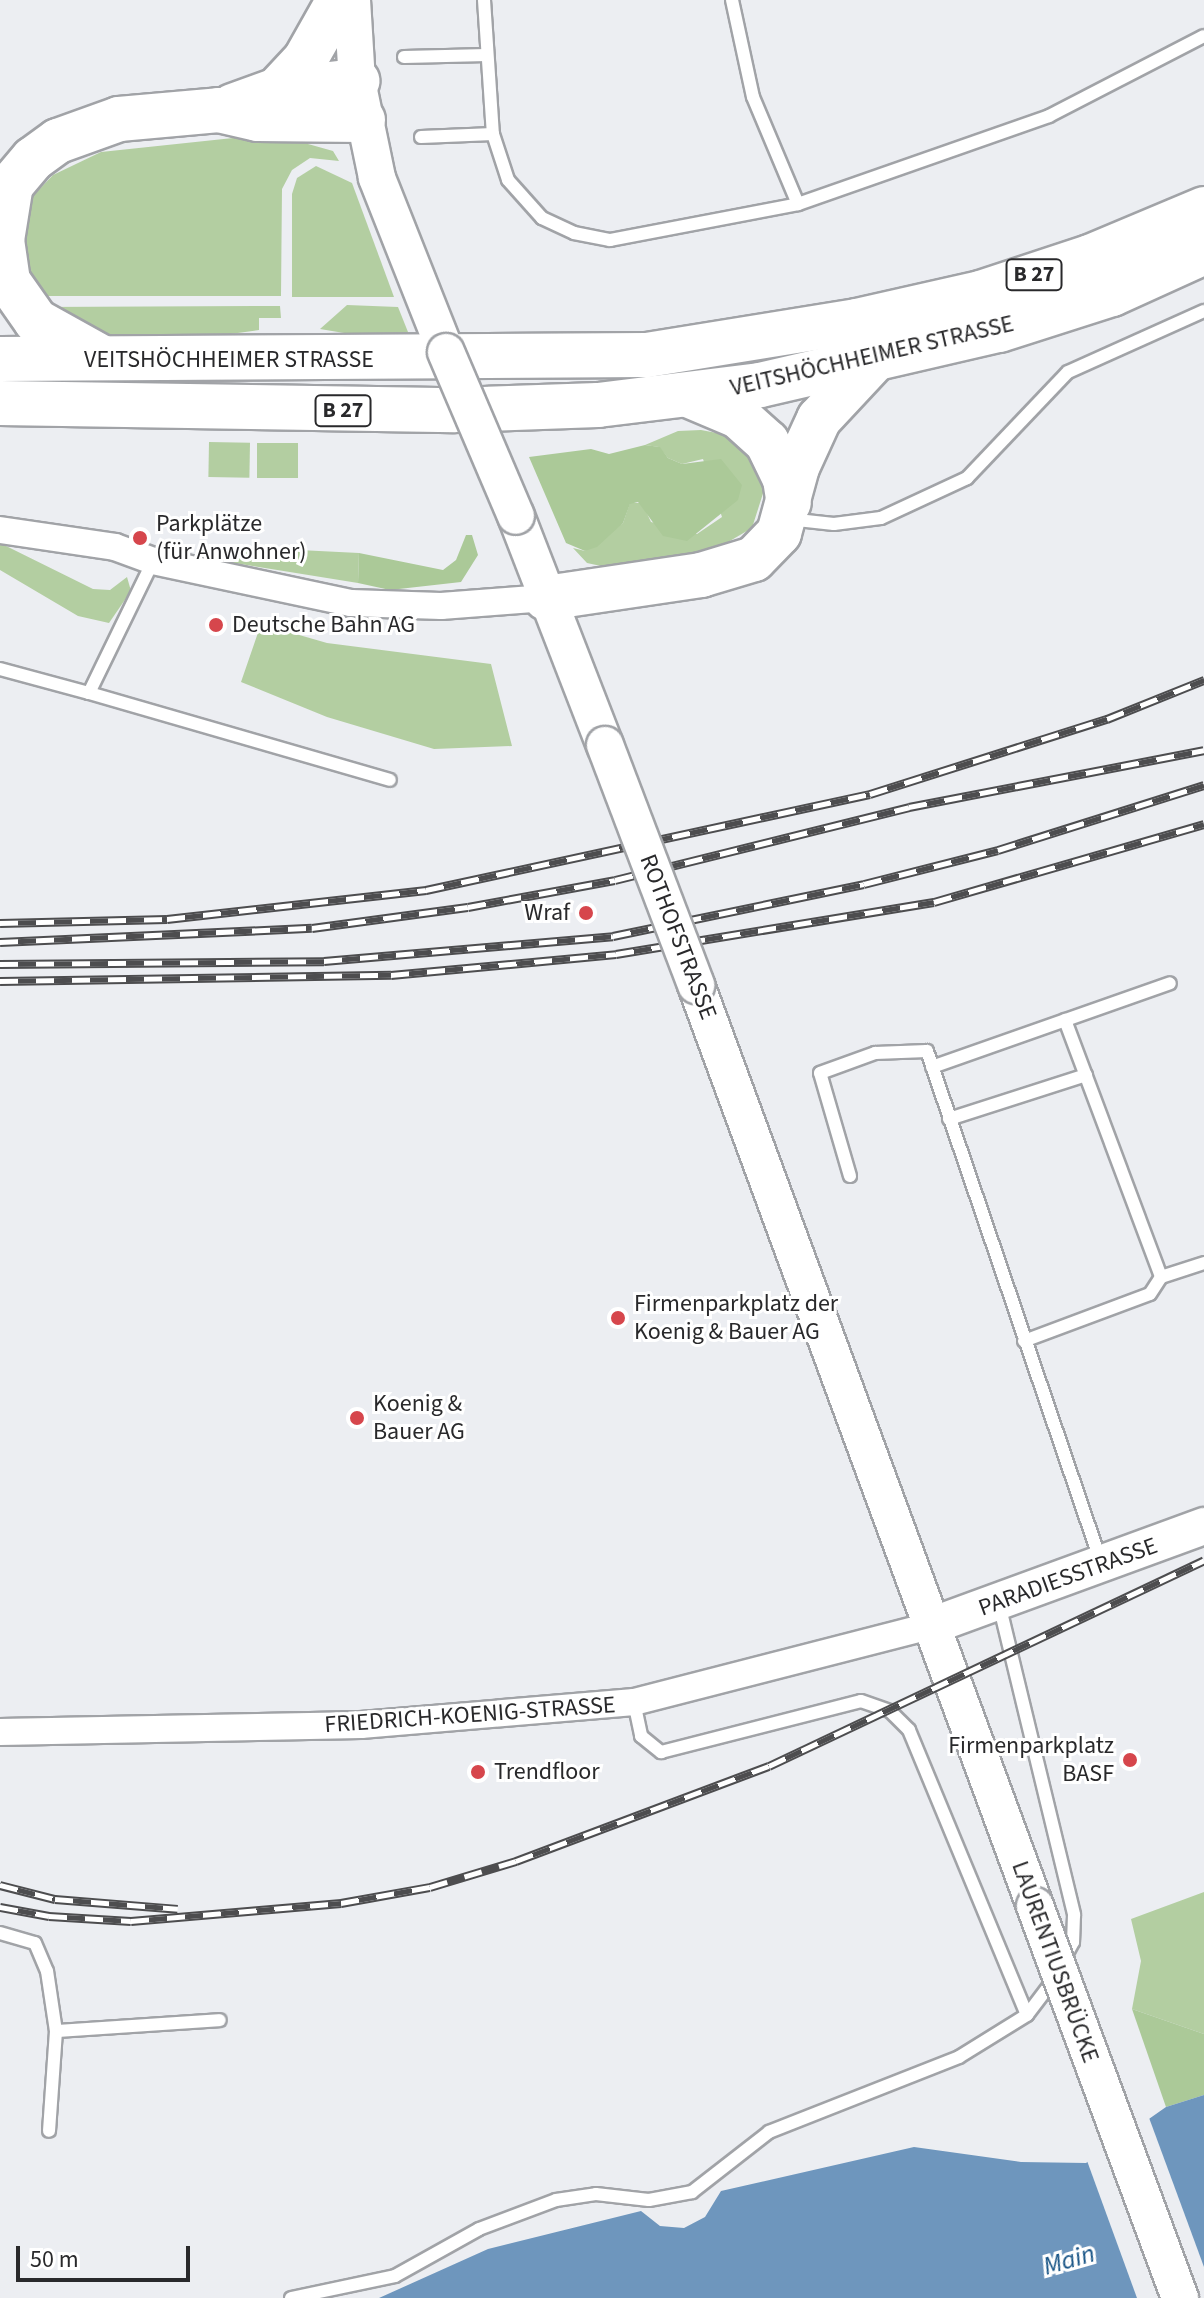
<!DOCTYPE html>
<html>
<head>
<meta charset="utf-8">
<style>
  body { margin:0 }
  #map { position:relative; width:1204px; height:2298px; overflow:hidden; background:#eceef2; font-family:"Source Sans 3",sans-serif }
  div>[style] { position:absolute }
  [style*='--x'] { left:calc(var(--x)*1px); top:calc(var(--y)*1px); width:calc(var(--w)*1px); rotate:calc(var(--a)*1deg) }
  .green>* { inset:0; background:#b3cea1; transform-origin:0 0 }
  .forest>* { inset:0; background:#abc998 }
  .water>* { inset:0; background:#6e96bd }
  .pier>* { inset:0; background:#eceef2 }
  .roads { filter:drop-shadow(2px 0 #a1a3a7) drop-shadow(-2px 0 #a1a3a7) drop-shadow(0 2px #a1a3a7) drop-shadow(0 -2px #a1a3a7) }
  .lane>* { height:12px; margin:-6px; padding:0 6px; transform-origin:6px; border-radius:6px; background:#fff }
  .street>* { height:26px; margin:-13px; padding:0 13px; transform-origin:13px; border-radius:13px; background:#fff }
  .secondary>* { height:36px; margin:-18px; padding:0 18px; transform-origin:18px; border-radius:18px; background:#fff }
  .highway>* { height:44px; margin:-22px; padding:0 22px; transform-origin:22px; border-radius:22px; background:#fff }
  .rail>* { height:9px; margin-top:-4.5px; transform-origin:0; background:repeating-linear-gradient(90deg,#fff 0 18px,#4d4d4f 0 36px); box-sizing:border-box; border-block:2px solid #4d4d4f }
  .bridges { filter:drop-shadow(2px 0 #a1a3a7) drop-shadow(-2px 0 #a1a3a7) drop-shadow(0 2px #a1a3a7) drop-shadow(0 -2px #a1a3a7) }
  .secondary-bridge>* { height:36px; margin:-18px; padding:0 18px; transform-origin:18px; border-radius:18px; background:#fff }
  .dots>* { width:22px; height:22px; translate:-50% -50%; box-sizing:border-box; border:4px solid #fff; border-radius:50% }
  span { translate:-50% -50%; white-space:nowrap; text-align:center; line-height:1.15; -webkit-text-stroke:6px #fff; paint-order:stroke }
  .shield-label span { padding:2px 6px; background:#fff; border:2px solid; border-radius:6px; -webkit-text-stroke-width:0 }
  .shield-label { font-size:22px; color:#29292b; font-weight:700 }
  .street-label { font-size:24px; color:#29292b }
  .poi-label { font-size:24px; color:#29292b }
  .left { translate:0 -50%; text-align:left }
  .right { translate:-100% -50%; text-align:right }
  .water-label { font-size:26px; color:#165385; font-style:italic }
  .scale { position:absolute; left:16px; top:2246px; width:174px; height:36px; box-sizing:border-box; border:4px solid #29292b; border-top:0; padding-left:10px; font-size:24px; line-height:28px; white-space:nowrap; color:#29292b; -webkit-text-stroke:6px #fff; paint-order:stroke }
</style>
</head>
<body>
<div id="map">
  <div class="green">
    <i style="clip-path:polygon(252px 136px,307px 136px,308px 144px,333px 151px,339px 161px,310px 158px,292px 170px,282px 189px,281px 296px,31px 296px,19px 224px,32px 197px,53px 175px,101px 152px)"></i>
    <i style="clip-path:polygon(316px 166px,352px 183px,394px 297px,292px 297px,292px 194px,297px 178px)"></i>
    <i style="clip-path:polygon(347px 305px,398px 307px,410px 337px,386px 340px,320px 329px)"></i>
    <i style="clip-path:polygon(280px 306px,281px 318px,259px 318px,259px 330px,194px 339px,87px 334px,39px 307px)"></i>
    <i style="clip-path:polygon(701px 430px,722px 434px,748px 450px,766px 484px,752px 528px,711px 552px,601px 566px,587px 563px,573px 548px,585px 551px,623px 523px,630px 503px,642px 503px,651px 522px,697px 534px,722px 517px,703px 459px,682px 464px,668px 458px,659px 447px,645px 445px,678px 431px)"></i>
    <i style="left:209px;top:442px;width:41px;height:35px;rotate:1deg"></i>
    <i style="left:257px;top:443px;width:41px;height:35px"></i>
    <i style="clip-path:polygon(0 543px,93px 589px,110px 590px,127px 577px,131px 591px,109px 623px,78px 616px,0 570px)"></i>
    <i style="clip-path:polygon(240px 547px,359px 553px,358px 583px,228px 562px,230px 549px)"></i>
    <i style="clip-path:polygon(261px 624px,327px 643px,491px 664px,512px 746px,434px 749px,327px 717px,241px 682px)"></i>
    <i style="clip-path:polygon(1204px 1892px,1204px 2034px,1132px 2009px,1141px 1961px,1131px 1919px)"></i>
  </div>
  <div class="forest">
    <i style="clip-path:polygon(645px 445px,660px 447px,668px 458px,682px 464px,721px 459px,742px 485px,738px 500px,687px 541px,663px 536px,638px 502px,630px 504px,623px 523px,597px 547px,585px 551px,566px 543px,529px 457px,591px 449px,609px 454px)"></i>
    <i style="clip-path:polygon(466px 535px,472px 535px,478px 555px,461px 582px,390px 590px,358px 583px,359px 553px,443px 570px,456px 560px)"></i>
    <i style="clip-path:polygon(1132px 2009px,1204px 2034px,1204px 2095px,1166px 2107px)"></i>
  </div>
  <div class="water">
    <i style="clip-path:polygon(1204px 2095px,1204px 2298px,379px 2298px,488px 2249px,641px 2211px,660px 2226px,684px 2228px,705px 2217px,721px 2191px,914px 2147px,1021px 2162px,1086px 2163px,1166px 2107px)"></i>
  </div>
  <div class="pier">
    <i style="clip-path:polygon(1148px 2115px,1204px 2267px,1204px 2298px,1137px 2298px,1086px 2158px)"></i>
  </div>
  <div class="roads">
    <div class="lane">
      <i style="--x:484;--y:0;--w:134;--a:86.2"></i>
      <i style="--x:493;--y:134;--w:48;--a:71.9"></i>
      <i style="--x:508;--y:180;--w:51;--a:48.2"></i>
      <i style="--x:542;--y:218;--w:35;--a:25"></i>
      <i style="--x:574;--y:233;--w:37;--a:11"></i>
      <i style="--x:610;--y:240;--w:191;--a:-10.8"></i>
      <i style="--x:798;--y:204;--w:266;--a:-19.3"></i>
      <i style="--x:1049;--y:116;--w:174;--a:-27.3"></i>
      <i style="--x:732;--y:0;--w:99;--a:77.8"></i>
      <i style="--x:753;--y:97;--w:116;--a:67.2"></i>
      <i style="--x:404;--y:57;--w:83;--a:-1.4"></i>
      <i style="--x:421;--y:137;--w:72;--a:-2.4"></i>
      <i style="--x:788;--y:519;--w:46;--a:6.2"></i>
      <i style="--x:834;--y:524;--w:47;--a:-7.3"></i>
      <i style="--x:881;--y:518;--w:95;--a:-24.9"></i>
      <i style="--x:967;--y:478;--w:146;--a:-46.4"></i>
      <i style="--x:1068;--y:372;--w:149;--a:-24.2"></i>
      <i style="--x:0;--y:669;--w:92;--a:15.1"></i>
      <i style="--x:89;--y:693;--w:147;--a:-64.1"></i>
      <i style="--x:89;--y:693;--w:313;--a:16.1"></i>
      <i style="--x:1065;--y:1020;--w:274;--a:69.5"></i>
      <i style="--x:932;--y:1067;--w:252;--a:-19.4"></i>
      <i style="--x:949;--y:1119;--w:144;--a:-17.8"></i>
      <i style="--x:850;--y:1176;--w:107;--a:-106.2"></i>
      <i style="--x:820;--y:1073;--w:59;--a:-20"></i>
      <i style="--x:875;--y:1053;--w:52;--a:-2.2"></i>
      <i style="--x:927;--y:1051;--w:540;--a:71.2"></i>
      <i style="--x:1024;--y:1341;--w:134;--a:-20.5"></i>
      <i style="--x:1150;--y:1294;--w:20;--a:-57"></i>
      <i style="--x:1161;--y:1277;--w:45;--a:-18"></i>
      <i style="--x:999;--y:1604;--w:320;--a:76.4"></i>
      <i style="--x:1074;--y:1915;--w:27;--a:92"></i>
      <i style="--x:1073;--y:1942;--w:21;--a:118"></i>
      <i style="--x:634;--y:1702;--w:35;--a:78"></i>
      <i style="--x:641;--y:1736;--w:26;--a:39"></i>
      <i style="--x:661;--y:1752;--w:206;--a:-14.3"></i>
      <i style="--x:861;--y:1701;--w:31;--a:19"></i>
      <i style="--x:890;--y:1711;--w:27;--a:45"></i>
      <i style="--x:909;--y:1730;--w:308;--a:67.5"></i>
      <i style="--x:0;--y:1933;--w:36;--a:16"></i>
      <i style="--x:35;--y:1943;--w:30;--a:67"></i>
      <i style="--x:47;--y:1971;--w:61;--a:81.5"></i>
      <i style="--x:56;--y:2031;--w:100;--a:94"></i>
      <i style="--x:56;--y:2031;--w:164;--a:-3.8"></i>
      <i style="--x:291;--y:2298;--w:106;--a:-11.9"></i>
      <i style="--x:395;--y:2276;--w:96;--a:-29.2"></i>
      <i style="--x:479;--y:2229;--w:82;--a:-20.6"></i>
      <i style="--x:556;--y:2200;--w:40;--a:-8.5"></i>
      <i style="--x:596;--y:2194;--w:53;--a:6.5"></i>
      <i style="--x:649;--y:2200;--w:44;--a:-10.5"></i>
      <i style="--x:692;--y:2192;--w:98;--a:-37.9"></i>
      <i style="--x:769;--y:2132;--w:204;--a:-21.5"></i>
      <i style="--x:959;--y:2057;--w:80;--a:-31.7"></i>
      <i style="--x:1027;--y:2015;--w:46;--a:-52.9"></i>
    </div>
    <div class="street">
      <i style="--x:0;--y:530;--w:116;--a:8.4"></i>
      <i style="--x:115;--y:547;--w:40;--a:20.2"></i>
      <i style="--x:153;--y:561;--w:202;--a:12"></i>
      <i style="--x:351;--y:603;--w:90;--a:1.9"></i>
      <i style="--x:441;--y:606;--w:105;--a:-4.4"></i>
      <i style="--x:0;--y:1732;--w:361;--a:-1.1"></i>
      <i style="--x:361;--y:1725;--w:274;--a:-4.8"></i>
      <i style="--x:634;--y:1702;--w:307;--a:-14.4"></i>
    </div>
    <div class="secondary">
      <i style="--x:352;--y:0;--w:81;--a:86.5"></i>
      <i style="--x:357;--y:81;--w:99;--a:78.3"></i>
      <i style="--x:377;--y:178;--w:187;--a:68.4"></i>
      <i style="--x:516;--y:516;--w:246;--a:68.8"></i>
      <i style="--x:696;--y:985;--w:981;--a:69.79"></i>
      <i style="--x:931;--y:1626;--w:291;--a:-20.1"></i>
    </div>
    <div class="highway">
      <i style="--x:277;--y:90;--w:41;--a:-47"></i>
      <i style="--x:305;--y:60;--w:69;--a:-60.5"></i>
      <i style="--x:233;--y:106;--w:47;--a:-20"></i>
      <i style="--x:277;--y:90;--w:81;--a:-6.4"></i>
      <i style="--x:11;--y:184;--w:57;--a:99.1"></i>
      <i style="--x:2;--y:240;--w:41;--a:81.7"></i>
      <i style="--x:8;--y:281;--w:49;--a:55"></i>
      <i style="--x:36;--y:321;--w:74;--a:29"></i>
      <i style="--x:0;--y:198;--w:51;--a:-49.8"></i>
      <i style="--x:33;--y:159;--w:31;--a:-36"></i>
      <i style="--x:58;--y:141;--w:65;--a:-19.8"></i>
      <i style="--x:119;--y:119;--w:100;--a:-5.1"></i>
      <i style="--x:219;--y:110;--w:40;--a:13"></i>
      <i style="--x:258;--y:119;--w:105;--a:0.5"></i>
      <i style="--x:0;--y:359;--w:647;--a:-0.35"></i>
      <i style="--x:647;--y:355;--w:213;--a:-9.2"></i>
      <i style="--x:857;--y:321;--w:127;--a:-12.7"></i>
      <i style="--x:981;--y:293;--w:115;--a:-18.3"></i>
      <i style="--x:1090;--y:257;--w:124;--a:-22.8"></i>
      <i style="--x:688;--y:395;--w:54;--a:22.8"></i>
      <i style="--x:738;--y:416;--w:39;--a:42"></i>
      <i style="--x:767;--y:442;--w:41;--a:64.1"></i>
      <i style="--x:785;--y:479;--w:24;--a:81"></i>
      <i style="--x:0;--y:403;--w:455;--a:0.9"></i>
      <i style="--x:455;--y:410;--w:143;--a:-2"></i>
      <i style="--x:598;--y:405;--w:163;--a:-7"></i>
      <i style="--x:760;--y:385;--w:245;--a:-13"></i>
      <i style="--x:999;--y:330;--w:119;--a:-17.7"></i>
      <i style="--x:1112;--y:294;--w:101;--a:-24.5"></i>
      <i style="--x:546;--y:598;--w:157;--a:-8.4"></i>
      <i style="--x:701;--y:575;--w:55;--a:-16.8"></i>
      <i style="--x:754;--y:559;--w:36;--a:-46"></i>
      <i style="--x:779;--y:533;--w:68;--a:-74.7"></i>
      <i style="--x:797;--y:467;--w:53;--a:-65.4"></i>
      <i style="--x:819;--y:419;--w:79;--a:-47"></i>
    </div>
  </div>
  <div class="rail">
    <i style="--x:0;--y:923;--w:167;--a:-1.4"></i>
    <i style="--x:167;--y:919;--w:261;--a:-6.4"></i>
    <i style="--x:426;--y:890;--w:454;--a:-12.2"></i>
    <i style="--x:870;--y:794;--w:249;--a:-17.6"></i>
    <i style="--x:1107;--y:719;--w:105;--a:-21.9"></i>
    <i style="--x:0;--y:942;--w:312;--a:-2.6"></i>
    <i style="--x:312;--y:928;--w:157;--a:-7.7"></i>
    <i style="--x:468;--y:907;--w:149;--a:-10.4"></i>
    <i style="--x:615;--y:880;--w:303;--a:-13.9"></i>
    <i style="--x:909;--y:807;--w:300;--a:-10.9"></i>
    <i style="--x:0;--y:964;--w:324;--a:-0.5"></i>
    <i style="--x:324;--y:961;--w:290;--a:-4.9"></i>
    <i style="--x:613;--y:936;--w:256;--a:-11.7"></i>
    <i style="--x:864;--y:884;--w:138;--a:-14.2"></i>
    <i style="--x:998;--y:850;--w:216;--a:-17.5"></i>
    <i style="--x:0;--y:981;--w:391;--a:-0.9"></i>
    <i style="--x:391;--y:975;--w:226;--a:-5.3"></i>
    <i style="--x:616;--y:954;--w:322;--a:-9.3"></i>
    <i style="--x:934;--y:902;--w:281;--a:-16.1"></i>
    <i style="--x:0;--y:1885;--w:57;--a:14.3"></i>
    <i style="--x:55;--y:1899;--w:123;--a:4.6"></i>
    <i style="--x:0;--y:1907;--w:50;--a:10.4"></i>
    <i style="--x:49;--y:1916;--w:82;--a:3.5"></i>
    <i style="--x:131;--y:1921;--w:211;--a:-4.9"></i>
    <i style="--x:341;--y:1903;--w:90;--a:-10.2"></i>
    <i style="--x:430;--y:1887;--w:90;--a:-16.8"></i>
    <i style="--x:516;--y:1861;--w:270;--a:-20.6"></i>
    <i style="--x:769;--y:1766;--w:481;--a:-25.3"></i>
  </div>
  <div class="bridges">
    <div class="secondary-bridge">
      <i style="--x:446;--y:352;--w:178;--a:66.9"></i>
      <i style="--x:605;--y:745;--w:257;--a:69.2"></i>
      <i style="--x:1035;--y:1906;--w:418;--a:69.7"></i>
    </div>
  </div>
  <div class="dots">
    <i style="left:140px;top:538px;background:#d6464c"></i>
    <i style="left:216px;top:625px;background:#d6464c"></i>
    <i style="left:586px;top:913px;background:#d6464c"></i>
    <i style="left:618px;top:1318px;background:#d6464c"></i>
    <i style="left:357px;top:1418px;background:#d6464c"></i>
    <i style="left:1130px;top:1760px;background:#d6464c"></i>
    <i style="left:478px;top:1772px;background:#d6464c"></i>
  </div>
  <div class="shield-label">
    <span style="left:1034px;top:275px">B 27</span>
    <span style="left:343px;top:411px">B 27</span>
  </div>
  <div class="street-label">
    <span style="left:872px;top:356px;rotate:-13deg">VEITSHÖCHHEIMER STRASSE</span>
    <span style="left:229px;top:360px">VEITSHÖCHHEIMER STRASSE</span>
    <span style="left:678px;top:937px;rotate:69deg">ROTHOFSTRASSE</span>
    <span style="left:1068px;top:1577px;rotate:-20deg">PARADIESSTRASSE</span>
    <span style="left:470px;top:1715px;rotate:-4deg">FRIEDRICH-KOENIG-STRASSE</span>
    <span style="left:1055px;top:1962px;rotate:70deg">LAURENTIUSBRÜCKE</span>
  </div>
  <div class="poi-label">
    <span class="left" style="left:156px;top:538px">Parkplätze<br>(für Anwohner)</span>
    <span class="left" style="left:232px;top:625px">Deutsche Bahn AG</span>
    <span class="right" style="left:570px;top:913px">Wraf</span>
    <span class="left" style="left:634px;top:1318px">Firmenparkplatz der<br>Koenig &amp; Bauer AG</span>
    <span class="left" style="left:373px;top:1418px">Koenig &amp;<br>Bauer AG</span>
    <span class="right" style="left:1114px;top:1760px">Firmenparkplatz<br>BASF</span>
    <span class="left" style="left:494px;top:1772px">Trendfloor</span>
  </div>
  <div class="water-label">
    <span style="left:1069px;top:2260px;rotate:-16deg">Main</span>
  </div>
  <div class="scale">50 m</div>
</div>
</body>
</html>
